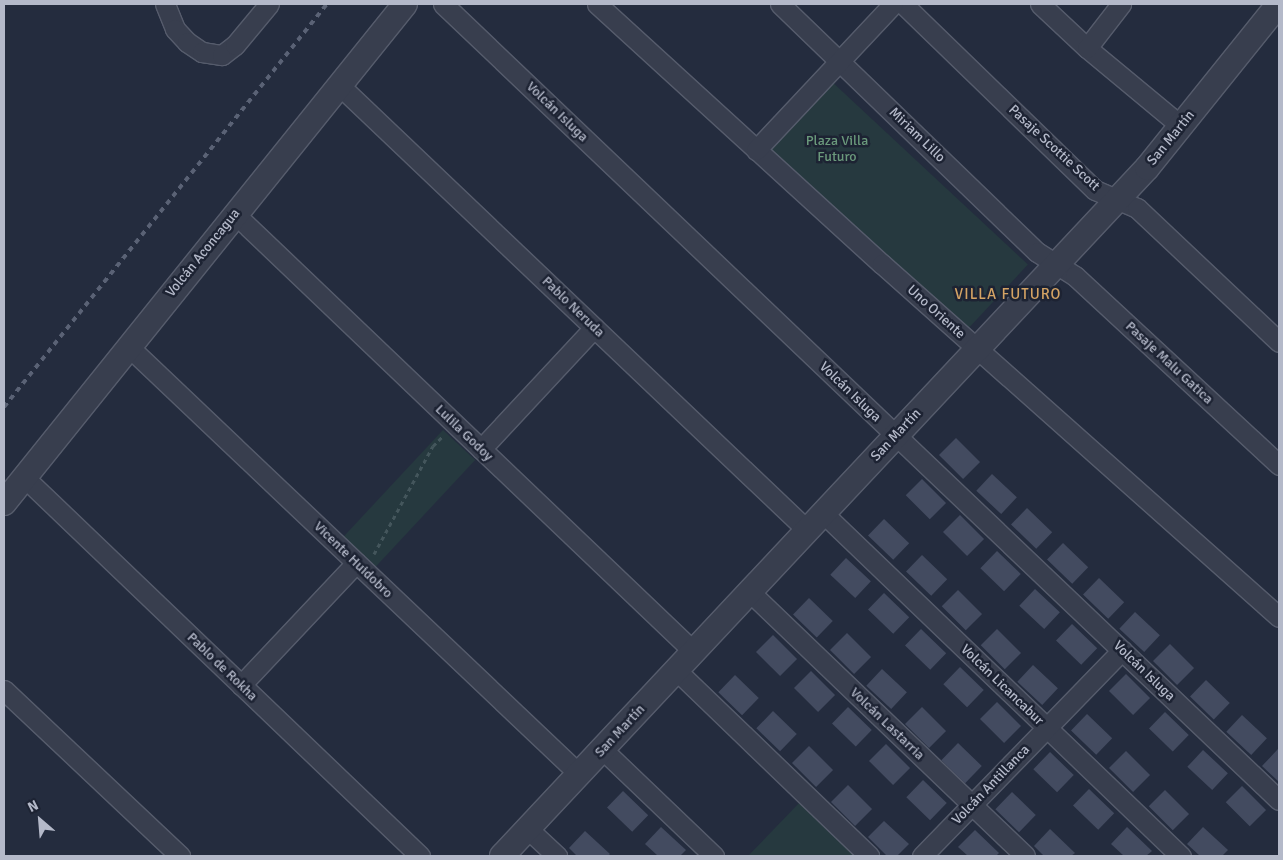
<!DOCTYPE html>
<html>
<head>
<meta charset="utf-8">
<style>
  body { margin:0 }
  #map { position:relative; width:1283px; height:860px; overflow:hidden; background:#242c3e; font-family:Signika,sans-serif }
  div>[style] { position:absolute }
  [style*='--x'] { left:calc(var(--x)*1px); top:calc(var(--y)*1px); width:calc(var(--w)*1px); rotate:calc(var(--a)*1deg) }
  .green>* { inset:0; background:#26393f; transform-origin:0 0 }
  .building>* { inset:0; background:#434b60; transform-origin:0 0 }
  .path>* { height:3px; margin-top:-1.5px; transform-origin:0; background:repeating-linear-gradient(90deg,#44565c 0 4px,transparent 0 8px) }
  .roads { filter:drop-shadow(1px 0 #565c6c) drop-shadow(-1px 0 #565c6c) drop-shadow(0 1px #565c6c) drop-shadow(0 -1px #565c6c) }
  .minor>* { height:19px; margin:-9.5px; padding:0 9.5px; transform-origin:9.5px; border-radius:9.5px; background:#383e4e }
  .tertiary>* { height:24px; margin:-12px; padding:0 12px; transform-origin:12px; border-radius:12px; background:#383e4e }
  .rail>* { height:4px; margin-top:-2px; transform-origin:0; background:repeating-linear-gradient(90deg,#5a6275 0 5px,transparent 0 10px) }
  span { translate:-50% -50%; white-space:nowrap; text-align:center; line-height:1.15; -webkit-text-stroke:5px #1d2333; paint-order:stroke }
  .street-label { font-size:14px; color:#b4b9c9 }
  .park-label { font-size:14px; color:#6b9a7c }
  .neighbourhood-label { font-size:15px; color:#d4a364; letter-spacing:1px }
  .frame { position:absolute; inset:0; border:5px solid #b4b9c9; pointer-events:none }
  .north { position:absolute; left:15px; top:795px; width:50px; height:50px; -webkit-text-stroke:4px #1d2333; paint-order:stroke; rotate:333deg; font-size:14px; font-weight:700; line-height:20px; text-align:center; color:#b4b9c9 }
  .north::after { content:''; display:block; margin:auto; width:18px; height:22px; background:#b4b9c9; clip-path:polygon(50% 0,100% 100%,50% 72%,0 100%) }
</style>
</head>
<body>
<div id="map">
  <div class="green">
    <i style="left:829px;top:79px;width:272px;height:94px;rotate:43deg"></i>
    <i style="left:443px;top:430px;width:44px;height:149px;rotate:43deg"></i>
    <i style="clip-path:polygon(801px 801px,858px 856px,748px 856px)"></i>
  </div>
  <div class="building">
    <i style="left:956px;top:438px;width:34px;height:24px;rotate:45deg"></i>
    <i style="left:992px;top:474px;width:34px;height:23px;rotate:43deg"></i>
    <i style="left:922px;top:479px;width:34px;height:23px;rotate:45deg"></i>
    <i style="left:1027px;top:508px;width:35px;height:23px;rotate:44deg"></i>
    <i style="left:960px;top:515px;width:34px;height:24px;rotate:45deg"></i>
    <i style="left:884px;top:519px;width:35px;height:23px;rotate:44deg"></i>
    <i style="left:1063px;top:543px;width:35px;height:23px;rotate:44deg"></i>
    <i style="left:997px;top:551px;width:33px;height:24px;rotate:44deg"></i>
    <i style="left:922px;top:555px;width:35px;height:23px;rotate:44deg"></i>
    <i style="left:846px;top:558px;width:34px;height:23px;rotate:43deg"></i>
    <i style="left:1099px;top:578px;width:35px;height:23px;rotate:44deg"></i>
    <i style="left:1035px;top:589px;width:34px;height:23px;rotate:43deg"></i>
    <i style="left:958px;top:590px;width:34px;height:23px;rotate:45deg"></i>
    <i style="left:884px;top:593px;width:35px;height:23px;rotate:44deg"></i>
    <i style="left:809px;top:598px;width:33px;height:23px;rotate:44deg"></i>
    <i style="left:1135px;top:612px;width:34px;height:23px;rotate:43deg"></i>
    <i style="left:1072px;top:624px;width:35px;height:23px;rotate:44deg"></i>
    <i style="left:921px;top:629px;width:35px;height:23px;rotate:44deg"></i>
    <i style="left:997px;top:629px;width:34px;height:23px;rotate:45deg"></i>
    <i style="left:847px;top:633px;width:34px;height:24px;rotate:45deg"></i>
    <i style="left:773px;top:635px;width:34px;height:24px;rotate:45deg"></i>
    <i style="left:1170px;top:644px;width:34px;height:24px;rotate:45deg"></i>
    <i style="left:1033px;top:665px;width:34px;height:23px;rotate:43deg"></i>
    <i style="left:960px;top:667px;width:33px;height:24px;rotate:44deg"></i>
    <i style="left:882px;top:669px;width:34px;height:23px;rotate:43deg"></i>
    <i style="left:811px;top:671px;width:34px;height:24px;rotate:45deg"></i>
    <i style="left:1126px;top:674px;width:34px;height:24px;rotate:45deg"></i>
    <i style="left:735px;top:675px;width:33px;height:24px;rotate:44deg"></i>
    <i style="left:1206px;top:680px;width:33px;height:23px;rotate:44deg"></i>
    <i style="left:997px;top:702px;width:34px;height:24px;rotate:45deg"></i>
    <i style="left:848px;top:707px;width:33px;height:23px;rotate:44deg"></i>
    <i style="left:922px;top:707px;width:34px;height:24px;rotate:45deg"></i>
    <i style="left:773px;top:711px;width:33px;height:24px;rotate:44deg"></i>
    <i style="left:1165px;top:712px;width:33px;height:23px;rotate:44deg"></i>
    <i style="left:1087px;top:714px;width:35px;height:23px;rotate:44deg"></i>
    <i style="left:1242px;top:715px;width:34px;height:23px;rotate:43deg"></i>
    <i style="left:958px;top:743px;width:33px;height:24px;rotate:44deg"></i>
    <i style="left:886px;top:744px;width:34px;height:24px;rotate:45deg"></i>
    <i style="left:809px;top:746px;width:34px;height:24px;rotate:45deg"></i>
    <i style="clip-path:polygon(1278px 749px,1279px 750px,1279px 782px,1262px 766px)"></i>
    <i style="left:1203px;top:750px;width:34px;height:23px;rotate:43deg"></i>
    <i style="left:1126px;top:751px;width:34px;height:24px;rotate:45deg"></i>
    <i style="left:1050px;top:752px;width:33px;height:24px;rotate:44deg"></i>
    <i style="left:923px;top:780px;width:33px;height:24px;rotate:44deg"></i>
    <i style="left:848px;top:785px;width:34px;height:24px;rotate:45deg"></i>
    <i style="left:1242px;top:786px;width:34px;height:23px;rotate:45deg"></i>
    <i style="left:1089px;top:789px;width:35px;height:23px;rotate:44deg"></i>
    <i style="left:1165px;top:790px;width:34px;height:23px;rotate:45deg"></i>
    <i style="left:623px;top:791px;width:35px;height:23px;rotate:44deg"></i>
    <i style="left:1012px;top:792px;width:33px;height:24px;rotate:44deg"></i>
    <i style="clip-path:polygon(884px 821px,909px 844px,897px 856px,887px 856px,868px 837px)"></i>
    <i style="clip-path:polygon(661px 827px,686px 850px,680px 856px,658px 856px,645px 844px)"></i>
    <i style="clip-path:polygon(1127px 827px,1152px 851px,1146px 856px,1124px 856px,1111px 844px)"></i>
    <i style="clip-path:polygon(1203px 827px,1228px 850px,1222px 856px,1200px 856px,1187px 844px)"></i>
    <i style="clip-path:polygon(1050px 829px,1075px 853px,1071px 856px,1044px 856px,1034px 846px)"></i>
    <i style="clip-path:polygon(975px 830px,999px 853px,996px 856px,968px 856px,958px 847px)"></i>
    <i style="clip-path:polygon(585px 831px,610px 854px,608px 856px,577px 856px,569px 848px)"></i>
  </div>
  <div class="path">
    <i style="--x:374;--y:554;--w:123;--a:-61.4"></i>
    <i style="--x:433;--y:446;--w:13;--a:-45"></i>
  </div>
  <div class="roads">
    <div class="minor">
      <i style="--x:165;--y:4;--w:27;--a:68"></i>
      <i style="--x:175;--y:29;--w:18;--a:47"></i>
      <i style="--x:187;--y:42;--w:18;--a:34"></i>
      <i style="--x:202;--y:52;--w:20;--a:9"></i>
      <i style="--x:222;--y:55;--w:16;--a:-38"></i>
      <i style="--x:235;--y:45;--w:53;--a:-50.3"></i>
      <i style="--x:443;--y:4;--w:1154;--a:43.6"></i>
      <i style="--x:597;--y:4;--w:386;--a:42.4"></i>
      <i style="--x:882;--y:264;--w:531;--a:41.64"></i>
      <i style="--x:780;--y:4;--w:357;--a:44"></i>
      <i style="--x:1037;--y:252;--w:45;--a:32.3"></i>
      <i style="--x:1075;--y:276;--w:278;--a:42.8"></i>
      <i style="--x:903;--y:4;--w:267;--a:44.1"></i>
      <i style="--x:1095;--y:190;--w:46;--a:23.2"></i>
      <i style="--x:1137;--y:208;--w:195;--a:43.3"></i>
      <i style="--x:1040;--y:4;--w:64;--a:43.1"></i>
      <i style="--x:1087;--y:48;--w:122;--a:39.7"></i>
      <i style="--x:1087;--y:48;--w:56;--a:-52.3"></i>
      <i style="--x:338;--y:84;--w:647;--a:43.56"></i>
      <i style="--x:756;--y:150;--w:200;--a:-46.8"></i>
      <i style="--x:235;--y:214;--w:634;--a:43.66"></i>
      <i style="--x:128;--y:346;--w:622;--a:43.5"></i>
      <i style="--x:481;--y:449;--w:166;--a:-47"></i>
      <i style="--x:24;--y:477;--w:548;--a:43.74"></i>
      <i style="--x:823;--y:513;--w:496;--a:43.8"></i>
      <i style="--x:750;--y:592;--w:381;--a:43.8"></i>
      <i style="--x:676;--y:670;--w:268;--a:43.9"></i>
      <i style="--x:241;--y:685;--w:168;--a:-46.7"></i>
      <i style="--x:4;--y:690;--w:242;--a:43.3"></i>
      <i style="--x:602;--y:749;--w:155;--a:43.7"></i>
      <i style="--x:528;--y:829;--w:40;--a:43"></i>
      <i style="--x:922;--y:856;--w:287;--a:-45.8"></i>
    </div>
    <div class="tertiary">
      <i style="--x:4;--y:503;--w:640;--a:-51.21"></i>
      <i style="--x:502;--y:856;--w:943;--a:-46.85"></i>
      <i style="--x:1147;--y:168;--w:211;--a:-51.2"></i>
    </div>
  </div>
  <div class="rail">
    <i style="--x:4;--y:407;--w:516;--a:-51.29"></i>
  </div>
  <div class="street-label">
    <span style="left:557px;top:112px;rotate:44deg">Volcán Isluga</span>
    <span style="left:917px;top:135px;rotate:44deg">Miriam Lillo</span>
    <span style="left:1171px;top:138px;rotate:-51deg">San Martín</span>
    <span style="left:1054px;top:148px;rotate:43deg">Pasaje Scottie Scott</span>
    <span style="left:203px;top:253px;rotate:-51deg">Volcán Aconcagua</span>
    <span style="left:573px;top:307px;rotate:44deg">Pablo Neruda</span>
    <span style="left:936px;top:312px;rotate:42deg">Uno Oriente</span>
    <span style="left:1169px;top:363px;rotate:43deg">Pasaje Malu Gatica</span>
    <span style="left:850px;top:392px;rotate:44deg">Volcán Isluga</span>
    <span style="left:464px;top:433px;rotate:44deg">Lulila Godoy</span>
    <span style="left:896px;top:435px;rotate:-47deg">San Martín</span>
    <span style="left:353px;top:560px;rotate:44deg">Vicente Huidobro</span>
    <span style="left:222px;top:667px;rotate:44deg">Pablo de Rokha</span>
    <span style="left:1144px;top:671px;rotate:44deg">Volcán Isluga</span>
    <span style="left:1002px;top:685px;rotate:44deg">Volcán Licancabur</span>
    <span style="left:887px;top:724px;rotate:44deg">Volcán Lastarria</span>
    <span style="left:620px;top:731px;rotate:-47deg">San Martín</span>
    <span style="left:991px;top:785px;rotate:-46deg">Volcán Antillanca</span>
  </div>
  <div class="park-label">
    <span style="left:837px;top:149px">Plaza Villa<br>Futuro</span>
  </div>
  <div class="neighbourhood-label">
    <span style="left:1008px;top:295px">VILLA FUTURO</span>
  </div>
  <div class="frame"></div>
  <div class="north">N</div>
</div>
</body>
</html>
